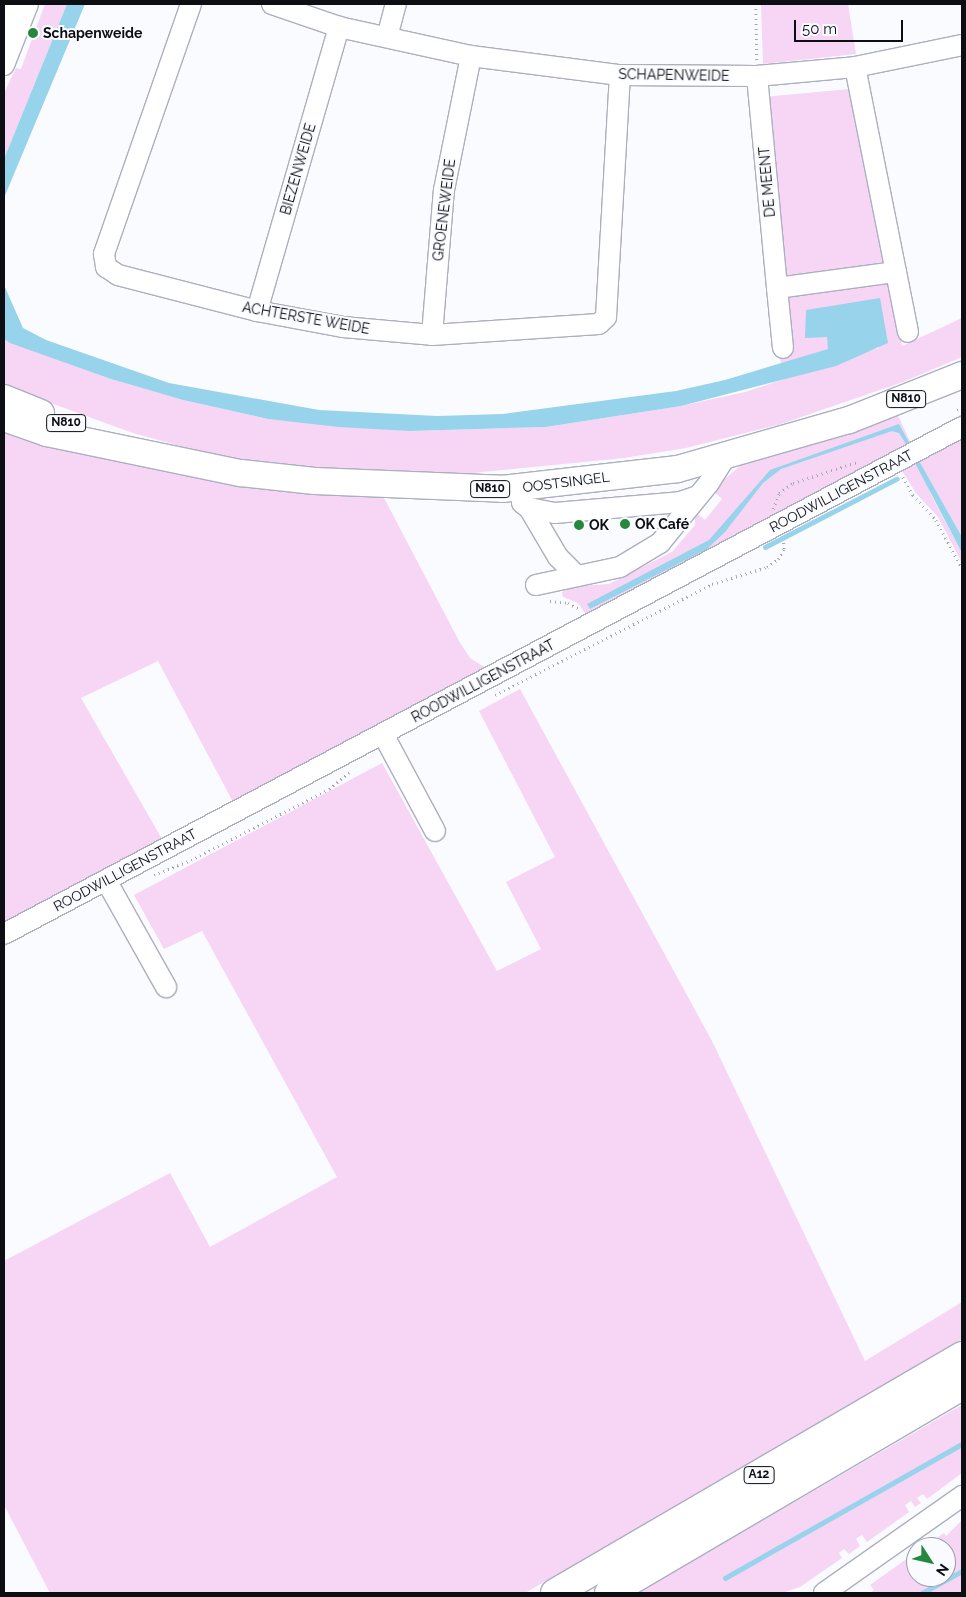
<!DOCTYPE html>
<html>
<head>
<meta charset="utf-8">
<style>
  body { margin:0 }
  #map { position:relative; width:966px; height:1597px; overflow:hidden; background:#fafbff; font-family:Raleway,sans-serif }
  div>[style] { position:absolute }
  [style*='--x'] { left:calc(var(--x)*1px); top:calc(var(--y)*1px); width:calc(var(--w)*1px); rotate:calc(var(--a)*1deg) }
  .green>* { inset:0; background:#f6d5f5 }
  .water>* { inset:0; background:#97d3ea }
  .stream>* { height:4.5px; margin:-2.25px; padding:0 2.25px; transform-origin:2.25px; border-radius:2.25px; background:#97d3ea }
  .path>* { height:2.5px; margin-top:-1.25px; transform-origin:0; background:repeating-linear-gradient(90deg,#a7a9ad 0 1px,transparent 0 5px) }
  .roads { filter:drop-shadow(1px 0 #abafc0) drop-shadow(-1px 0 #abafc0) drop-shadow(0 1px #abafc0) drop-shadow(0 -1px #abafc0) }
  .minor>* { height:20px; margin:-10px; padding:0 10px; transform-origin:10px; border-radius:10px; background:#fff }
  .major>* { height:26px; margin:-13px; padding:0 13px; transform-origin:13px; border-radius:13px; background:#fff }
  .highway>* { height:28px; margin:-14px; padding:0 14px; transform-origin:14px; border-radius:14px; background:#fff }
  .dots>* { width:14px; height:14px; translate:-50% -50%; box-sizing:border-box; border:2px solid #fafbff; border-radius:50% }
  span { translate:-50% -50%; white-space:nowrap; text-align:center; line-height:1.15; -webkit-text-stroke:4px #fafbff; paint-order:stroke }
  .shield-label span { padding:1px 4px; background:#fafbff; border:1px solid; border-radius:4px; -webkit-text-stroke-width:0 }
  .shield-label { font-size:12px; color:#0c0e13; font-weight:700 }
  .poi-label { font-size:14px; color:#0c0e13; font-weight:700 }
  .left { translate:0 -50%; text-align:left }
  .street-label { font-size:14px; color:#0c0e13 }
  .frame { position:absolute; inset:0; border:5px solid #0c0e13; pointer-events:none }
  .north { position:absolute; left:906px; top:1537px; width:50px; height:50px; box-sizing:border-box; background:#fafbff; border:1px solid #9b9ca1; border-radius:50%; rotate:125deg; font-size:14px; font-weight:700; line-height:20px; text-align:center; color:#0c0e13 }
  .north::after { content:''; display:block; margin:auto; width:18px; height:22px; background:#25883c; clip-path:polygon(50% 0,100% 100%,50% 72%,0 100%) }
  .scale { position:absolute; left:794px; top:20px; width:109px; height:22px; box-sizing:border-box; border:2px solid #0c0e13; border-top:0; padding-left:6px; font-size:15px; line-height:18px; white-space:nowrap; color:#0c0e13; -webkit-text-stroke:4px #fafbff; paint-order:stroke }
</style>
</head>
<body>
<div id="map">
  <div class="green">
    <i style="clip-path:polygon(45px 4px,67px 4px,4px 159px,4px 93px,16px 68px,21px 69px)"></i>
    <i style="clip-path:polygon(761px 4px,848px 4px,856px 54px,763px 64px)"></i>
    <i style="clip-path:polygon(850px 89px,886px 255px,884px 262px,785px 278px,763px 97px)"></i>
    <i style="clip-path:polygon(890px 283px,902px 346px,962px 318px,962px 357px,903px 382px,781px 424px,686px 448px,624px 458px,412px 479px,240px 463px,130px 432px,4px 386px,4px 339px,111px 379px,183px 400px,268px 419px,410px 431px,546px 427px,681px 406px,745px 392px,879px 348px,880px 298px,856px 304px,827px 337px,829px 349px,781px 364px,779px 353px,785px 290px)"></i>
    <i style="clip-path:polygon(896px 411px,913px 448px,587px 616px,578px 603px,563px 597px,562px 593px,567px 587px,609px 584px,672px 552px,695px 525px,695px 512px,705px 520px,722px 499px,712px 490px,741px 465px)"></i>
    <i style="clip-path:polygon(4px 423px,383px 496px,459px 641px,470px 658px,486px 668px,233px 802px,158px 661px,81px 698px,162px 839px,4px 924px)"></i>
    <i style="clip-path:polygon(962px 432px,962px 537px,917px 457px,931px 495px,962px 553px,962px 563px,938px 517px,916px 493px,902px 471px,910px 467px,907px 461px)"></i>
    <i style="clip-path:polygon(520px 689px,712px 1041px,865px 1361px,962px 1302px,962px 1339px,525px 1593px,50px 1593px,4px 1505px,4px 1261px,170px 1173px,210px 1247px,337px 1177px,202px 931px,164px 949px,134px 895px,382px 763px,497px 971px,541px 949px,506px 882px,555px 857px,479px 711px)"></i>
    <i style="clip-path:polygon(962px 1405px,962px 1473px,927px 1499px,923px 1494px,917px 1498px,921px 1503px,915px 1507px,911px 1501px,905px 1505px,909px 1512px,867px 1542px,862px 1535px,856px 1539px,860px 1546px,849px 1554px,844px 1549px,839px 1553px,842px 1558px,800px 1587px,782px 1593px,637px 1593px)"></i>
    <i style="clip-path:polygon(962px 1520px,962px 1593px,870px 1593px,874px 1590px,870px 1585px,915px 1553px,916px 1577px,946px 1577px,946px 1547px,924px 1547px,944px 1533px,946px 1536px)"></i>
  </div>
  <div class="water">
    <i style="clip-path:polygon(67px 4px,85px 4px,4px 198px,4px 159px)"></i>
    <i style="clip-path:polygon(4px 285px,23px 328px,46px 340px,169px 383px,319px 410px,437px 416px,503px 414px,676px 391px,725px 380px,828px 349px,827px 337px,805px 338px,806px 310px,880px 298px,888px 343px,836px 366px,681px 406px,546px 427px,410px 431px,339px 427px,268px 419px,183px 400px,111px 379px,10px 343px,4px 339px)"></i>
    <i style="clip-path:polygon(899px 424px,912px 448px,909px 449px,899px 433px,892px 431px,781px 469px,763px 483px,725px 532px,707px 549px,590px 609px,587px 604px,709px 540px,770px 470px)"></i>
    <i style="clip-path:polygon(917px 457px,962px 537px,962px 553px,913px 459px)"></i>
  </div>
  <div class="stream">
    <i style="--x:765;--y:547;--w:148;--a:-27.4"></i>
    <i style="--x:725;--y:1578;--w:272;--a:-29.5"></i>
    <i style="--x:922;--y:1593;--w:46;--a:-28.8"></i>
  </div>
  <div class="path">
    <i style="--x:756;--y:4;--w:56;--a:89"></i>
    <i style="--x:957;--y:410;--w:6;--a:-31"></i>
    <i style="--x:903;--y:477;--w:21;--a:61"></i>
    <i style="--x:913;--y:495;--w:34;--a:47"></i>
    <i style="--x:936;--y:520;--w:55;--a:61.6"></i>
    <i style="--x:773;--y:509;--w:17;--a:-69"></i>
    <i style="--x:779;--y:493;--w:17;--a:-36"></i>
    <i style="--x:793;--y:483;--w:67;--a:-18.2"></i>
    <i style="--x:550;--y:601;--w:18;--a:6"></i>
    <i style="--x:568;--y:603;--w:13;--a:27"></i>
    <i style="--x:495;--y:695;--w:244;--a:-27.1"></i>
    <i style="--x:712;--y:584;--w:58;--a:-17.2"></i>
    <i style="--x:767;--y:567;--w:14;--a:-36"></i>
    <i style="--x:778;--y:559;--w:12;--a:-59"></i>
    <i style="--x:784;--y:549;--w:10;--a:-96"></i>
    <i style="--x:154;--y:875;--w:40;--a:-22"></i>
    <i style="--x:191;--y:860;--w:155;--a:-27.2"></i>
    <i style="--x:329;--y:789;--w:26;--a:-40"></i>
  </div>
  <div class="roads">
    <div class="minor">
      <i style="--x:191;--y:4;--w:265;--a:109.2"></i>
      <i style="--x:104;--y:254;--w:13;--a:81"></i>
      <i style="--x:106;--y:267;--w:14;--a:34"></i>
      <i style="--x:118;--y:275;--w:144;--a:14.5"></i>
      <i style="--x:257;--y:311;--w:87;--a:10.5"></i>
      <i style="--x:343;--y:327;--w:89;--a:5.1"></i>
      <i style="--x:432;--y:335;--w:167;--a:-3.8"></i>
      <i style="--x:599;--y:324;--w:10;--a:-45"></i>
      <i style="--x:606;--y:317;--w:242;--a:-86.7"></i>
      <i style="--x:272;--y:4;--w:71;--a:18.9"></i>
      <i style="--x:339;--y:27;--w:135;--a:12.4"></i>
      <i style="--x:471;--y:56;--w:150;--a:7.3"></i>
      <i style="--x:620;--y:75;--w:137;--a:0.4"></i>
      <i style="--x:757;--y:76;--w:98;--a:-5.2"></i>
      <i style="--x:855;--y:67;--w:109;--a:-11.6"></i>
      <i style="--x:4;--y:36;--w:33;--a:-79"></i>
      <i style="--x:387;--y:37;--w:34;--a:-75"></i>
      <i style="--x:4;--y:65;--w:66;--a:-68.5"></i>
      <i style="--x:757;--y:76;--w:213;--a:84.6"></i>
      <i style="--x:777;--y:288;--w:120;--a:-7.7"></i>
      <i style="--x:896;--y:272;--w:209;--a:-101.3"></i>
      <i style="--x:896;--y:272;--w:61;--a:78.7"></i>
      <i style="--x:777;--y:288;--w:60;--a:84.3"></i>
      <i style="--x:257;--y:311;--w:296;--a:-73.9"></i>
      <i style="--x:432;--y:335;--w:145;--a:-85.3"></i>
      <i style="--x:444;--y:190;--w:137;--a:-78.6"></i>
      <i style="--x:522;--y:503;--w:9;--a:36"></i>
      <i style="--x:529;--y:508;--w:57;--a:59.4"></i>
      <i style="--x:558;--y:557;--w:27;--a:45"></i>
      <i style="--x:529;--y:508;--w:26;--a:11"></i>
      <i style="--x:555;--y:513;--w:125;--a:-5"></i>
      <i style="--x:680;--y:502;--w:19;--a:-18"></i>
      <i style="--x:536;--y:585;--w:86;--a:-12.1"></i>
      <i style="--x:620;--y:567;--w:47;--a:-31"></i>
      <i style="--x:660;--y:543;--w:77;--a:-50.8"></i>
      <i style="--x:709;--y:483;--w:32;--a:-58"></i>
      <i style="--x:383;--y:734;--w:110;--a:61.8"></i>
      <i style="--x:106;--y:880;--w:123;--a:60.7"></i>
      <i style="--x:4;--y:934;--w:1084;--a:-27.89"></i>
      <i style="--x:824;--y:1593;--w:169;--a:-35.1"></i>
    </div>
    <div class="major">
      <i style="--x:4;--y:398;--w:40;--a:22"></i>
      <i style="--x:4;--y:418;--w:46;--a:19.2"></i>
      <i style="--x:47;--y:433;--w:198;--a:11.7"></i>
      <i style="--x:241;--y:473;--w:74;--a:6.2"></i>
      <i style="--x:315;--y:481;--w:187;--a:2.4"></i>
      <i style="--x:502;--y:489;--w:177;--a:-6.5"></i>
      <i style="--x:678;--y:469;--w:178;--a:-16"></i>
      <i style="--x:849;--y:420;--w:122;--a:-21.7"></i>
    </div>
    <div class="highway">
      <i style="--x:555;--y:1593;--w:471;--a:-30.2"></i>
      <i style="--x:609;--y:1593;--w:409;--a:-30.4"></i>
    </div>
  </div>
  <div class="dots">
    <i style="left:33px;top:33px;background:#25883c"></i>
    <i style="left:625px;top:524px;background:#25883c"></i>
    <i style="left:579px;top:525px;background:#25883c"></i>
  </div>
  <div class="shield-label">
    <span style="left:906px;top:399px">N810</span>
    <span style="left:66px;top:423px">N810</span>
    <span style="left:490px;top:489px">N810</span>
    <span style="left:759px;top:1475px">A12</span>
  </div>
  <div class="poi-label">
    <span class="left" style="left:43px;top:33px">Schapenweide</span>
    <span class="left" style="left:635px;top:524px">OK Café</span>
    <span class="left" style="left:589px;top:525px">OK</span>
  </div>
  <div class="street-label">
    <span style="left:674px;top:75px;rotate:1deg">SCHAPENWEIDE</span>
    <span style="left:298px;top:169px;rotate:-74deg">BIEZENWEIDE</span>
    <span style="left:767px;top:182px;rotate:-95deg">DE MEENT</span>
    <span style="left:444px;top:210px;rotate:-83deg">GROENEWEIDE</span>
    <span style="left:306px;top:318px;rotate:10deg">ACHTERSTE WEIDE</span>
    <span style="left:566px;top:482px;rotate:-7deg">OOSTSINGEL</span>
    <span style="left:841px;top:491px;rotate:-28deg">ROODWILLIGENSTRAAT</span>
    <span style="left:483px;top:681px;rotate:-28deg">ROODWILLIGENSTRAAT</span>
    <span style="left:125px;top:870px;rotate:-28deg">ROODWILLIGENSTRAAT</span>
  </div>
  <div class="frame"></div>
  <div class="north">N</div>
  <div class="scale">50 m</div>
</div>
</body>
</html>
